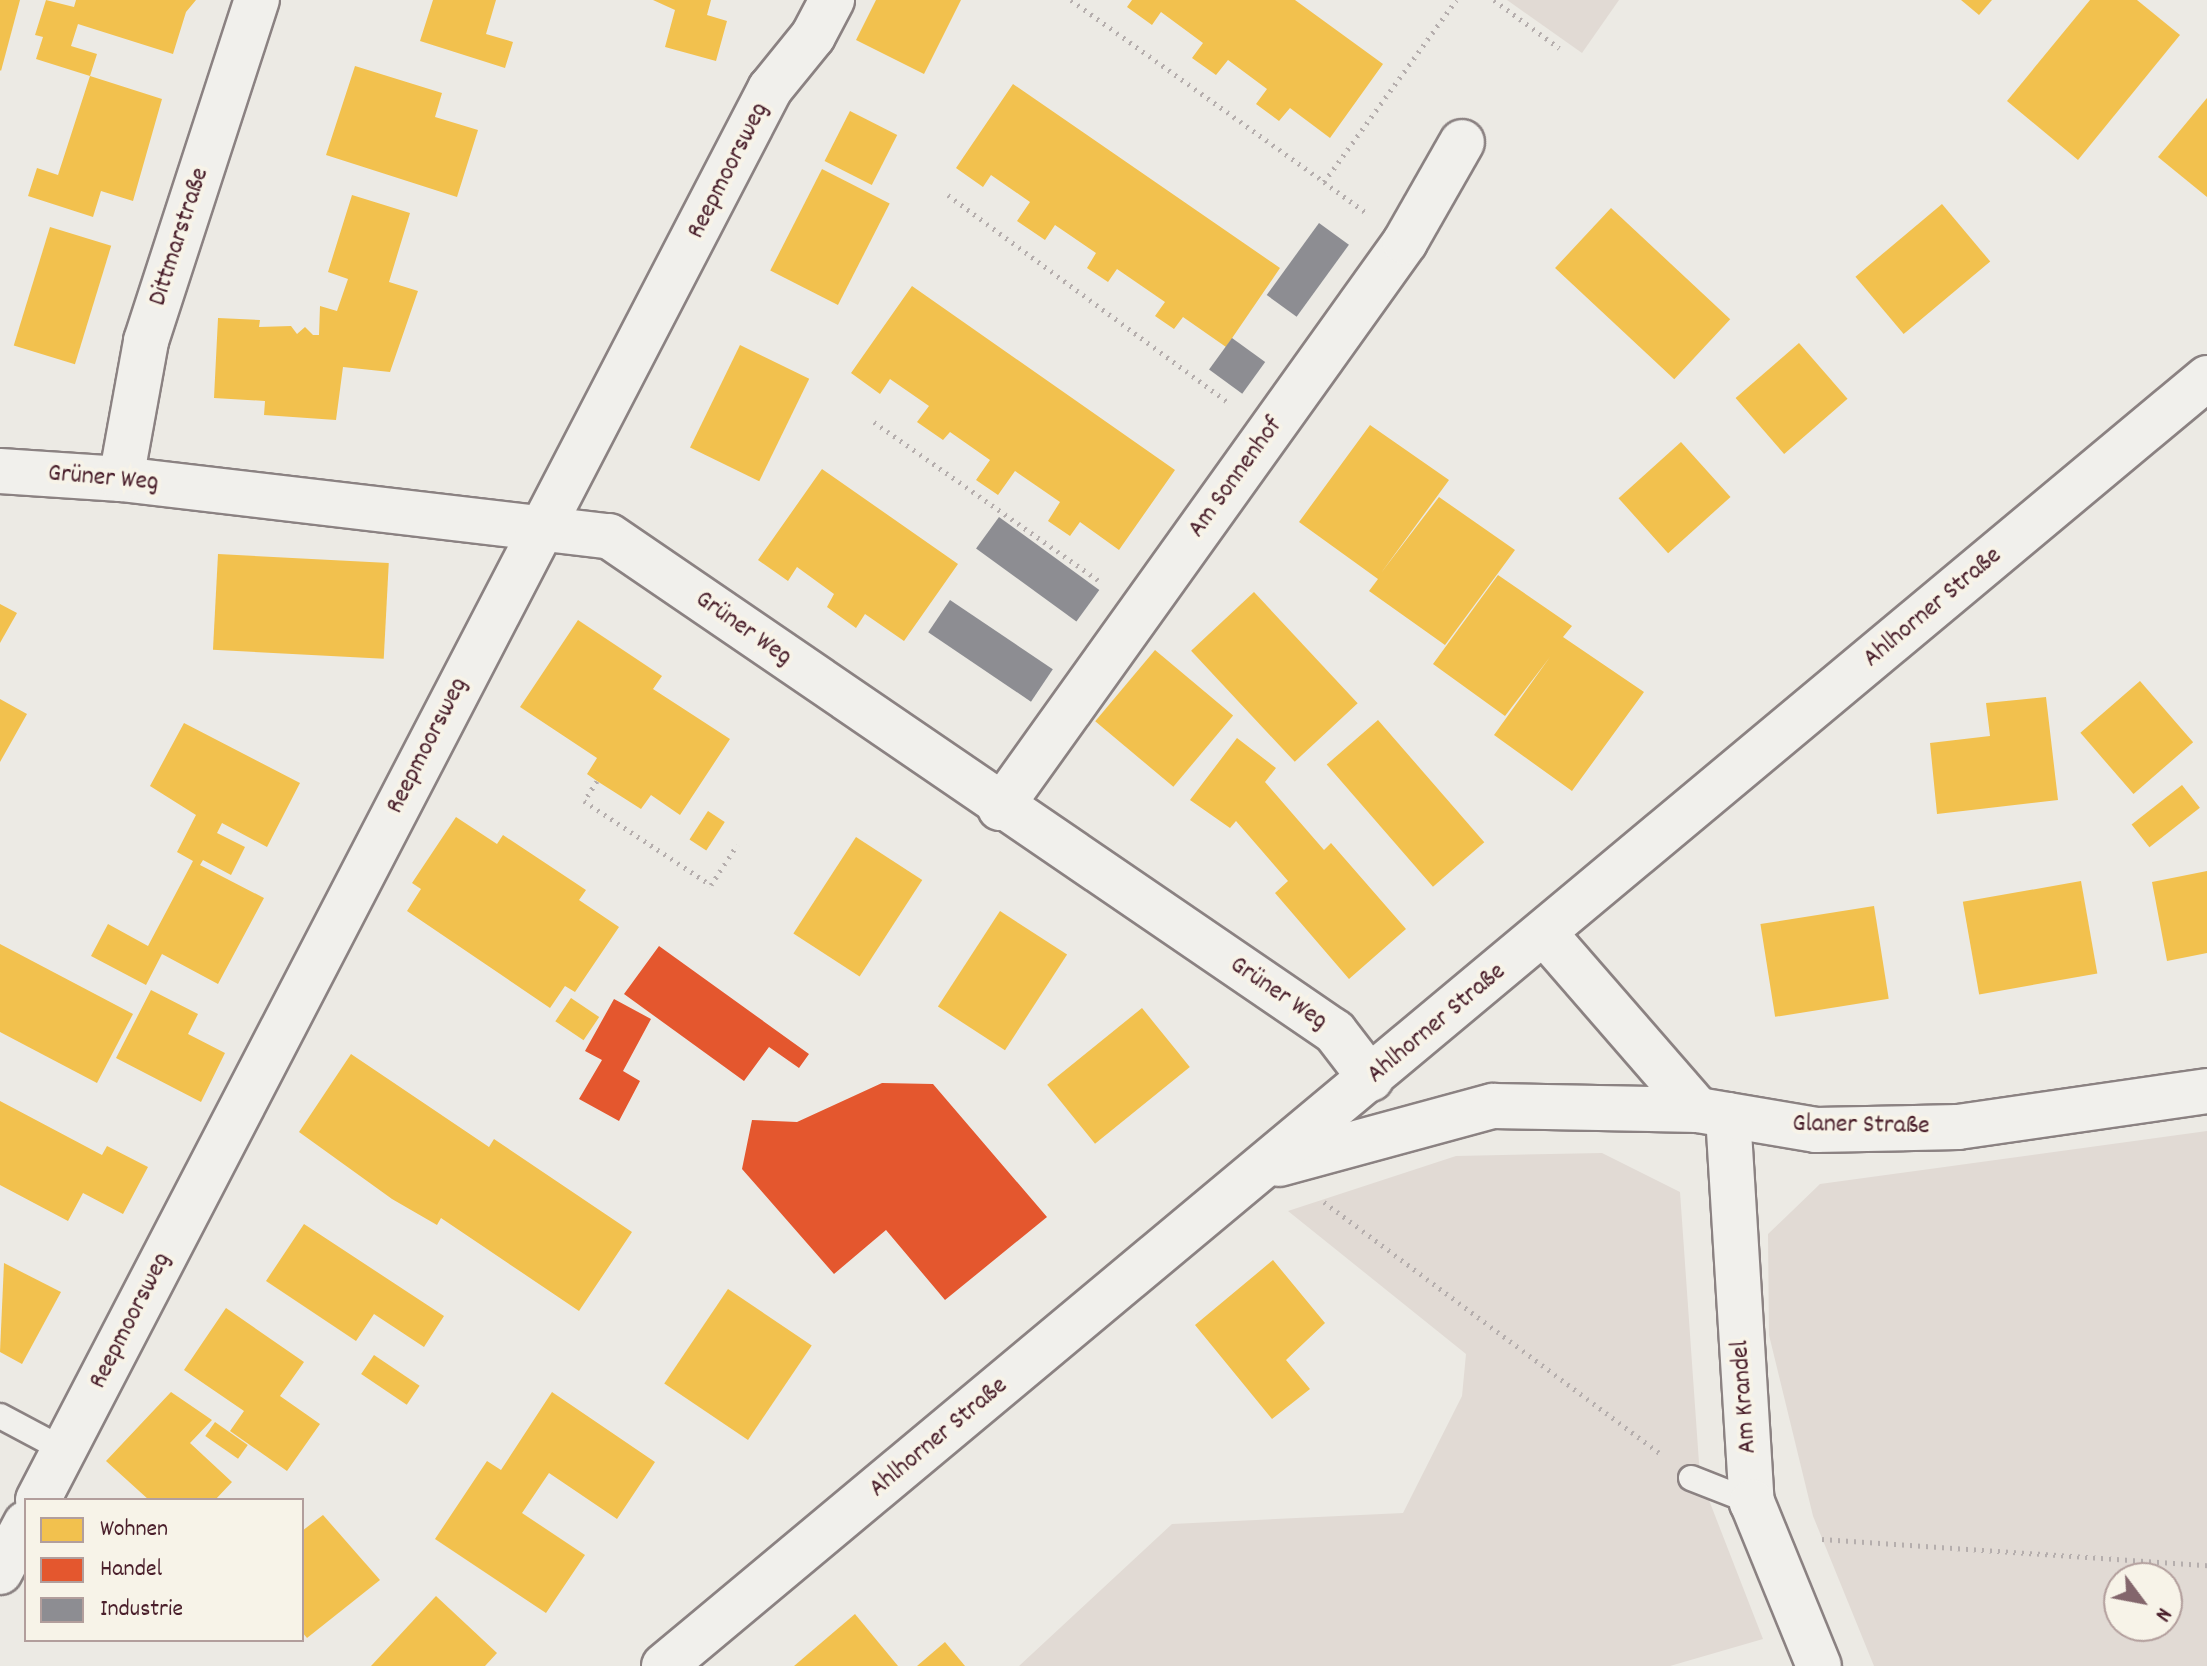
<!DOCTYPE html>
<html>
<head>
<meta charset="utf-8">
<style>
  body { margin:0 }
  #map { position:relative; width:2207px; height:1666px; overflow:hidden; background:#eceae4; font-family:Dekko,sans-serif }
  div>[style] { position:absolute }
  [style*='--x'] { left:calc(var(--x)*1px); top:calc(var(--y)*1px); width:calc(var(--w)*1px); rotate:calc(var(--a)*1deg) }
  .green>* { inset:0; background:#e1dad4 }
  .homes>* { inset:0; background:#f2c14e; transform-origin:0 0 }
  .shops>* { inset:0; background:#e4572e }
  .industry>* { inset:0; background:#8d8d92; transform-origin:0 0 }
  .path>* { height:5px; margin-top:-2.5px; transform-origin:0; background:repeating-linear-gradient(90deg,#b5aead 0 2px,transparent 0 8px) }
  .roads { filter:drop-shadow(2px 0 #8b8282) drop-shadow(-2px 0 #8b8282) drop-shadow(0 2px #8b8282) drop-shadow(0 -2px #8b8282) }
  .lane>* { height:24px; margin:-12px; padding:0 12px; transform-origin:12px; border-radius:12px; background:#f1f0ec }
  .street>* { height:44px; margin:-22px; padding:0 22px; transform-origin:22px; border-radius:22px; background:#f1f0ec }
  .secondary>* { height:44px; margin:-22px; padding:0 22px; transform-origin:22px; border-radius:22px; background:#f1f0ec }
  span { translate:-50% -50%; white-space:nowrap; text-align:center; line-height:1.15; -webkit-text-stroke:8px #f7f3e8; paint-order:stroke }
  .street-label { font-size:26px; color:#4a1f2b }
  .legend { position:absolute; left:24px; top:1498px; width:280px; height:144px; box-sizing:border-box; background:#f7f3e8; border:2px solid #b29e9c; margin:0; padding:10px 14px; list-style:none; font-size:24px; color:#4a1f2b }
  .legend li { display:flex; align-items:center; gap:16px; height:40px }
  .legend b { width:40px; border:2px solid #b29e9c }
  .north { position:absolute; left:2103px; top:1562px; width:80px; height:80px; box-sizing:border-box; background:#f7f3e8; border:2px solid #b29e9c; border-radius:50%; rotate:122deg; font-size:22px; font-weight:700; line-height:32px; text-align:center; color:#4a1f2b }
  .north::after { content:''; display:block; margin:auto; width:28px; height:36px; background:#83666c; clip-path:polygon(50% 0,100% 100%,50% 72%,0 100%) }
</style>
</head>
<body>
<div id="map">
  <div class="green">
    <i style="clip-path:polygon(1507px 0,1619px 0,1582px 53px)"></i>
    <i style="clip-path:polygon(evenodd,2207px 1131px,2207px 1666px,1874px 1666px,1813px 1516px,1769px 1335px,1768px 1234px,1820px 1184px,2207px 1131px,2167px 1578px,2167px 1626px,2119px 1626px,2119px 1578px,2167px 1578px)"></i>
    <i style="clip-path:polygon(1602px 1153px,1680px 1192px,1700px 1477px,1763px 1639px,1670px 1666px,1019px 1666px,1172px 1524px,1403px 1513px,1462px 1396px,1466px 1354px,1288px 1211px,1456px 1156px)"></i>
  </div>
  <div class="homes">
    <i style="clip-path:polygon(0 0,20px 0,1px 71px,0 70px)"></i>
    <i style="clip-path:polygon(46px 0,74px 7px,76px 0,196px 0,186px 12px,173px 54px,78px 24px,71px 46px,97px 54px,90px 76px,36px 59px,43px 37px,35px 35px)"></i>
    <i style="clip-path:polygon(433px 0,496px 0,486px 34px,513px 42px,505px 68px,420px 41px)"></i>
    <i style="clip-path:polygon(653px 0,711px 0,707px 15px,727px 21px,716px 61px,665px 47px,675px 10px)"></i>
    <i style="clip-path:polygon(876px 0,961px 0,924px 74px,856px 40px)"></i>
    <i style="clip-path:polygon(1132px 0,1295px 0,1383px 64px,1330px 138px,1290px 108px,1279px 121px,1256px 104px,1267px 89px,1228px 60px,1216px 75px,1192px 58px,1203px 43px,1161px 12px,1152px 25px,1127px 7px)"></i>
    <i style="clip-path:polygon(1961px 0,1992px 0,1979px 15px)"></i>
    <i style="clip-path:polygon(2090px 0,2137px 0,2180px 35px,2078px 160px,2007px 101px)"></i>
    <i style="clip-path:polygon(355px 66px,442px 93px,435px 117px,478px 130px,457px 197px,326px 155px)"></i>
    <i style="clip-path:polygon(90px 76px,162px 99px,133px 201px,101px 191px,93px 217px,28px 196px,37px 168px,58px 175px)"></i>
    <i style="clip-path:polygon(1013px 84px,1280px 268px,1226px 347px,1183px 317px,1174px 329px,1155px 316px,1165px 302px,1117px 269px,1108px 282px,1087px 268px,1096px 253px,1055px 225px,1045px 240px,1017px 221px,1030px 202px,991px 175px,983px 187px,956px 168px)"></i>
    <i style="clip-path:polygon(2207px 98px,2207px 197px,2158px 157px)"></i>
    <i style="left:850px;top:111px;width:53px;height:56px;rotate:27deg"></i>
    <i style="left:822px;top:169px;width:76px;height:114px;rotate:27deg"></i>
    <i style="clip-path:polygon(352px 195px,410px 213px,389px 282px,418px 291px,390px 372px,343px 367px,336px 420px,264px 415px,265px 401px,214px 398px,218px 318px,260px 320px,259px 327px,291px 326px,297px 334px,305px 327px,313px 335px,319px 335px,320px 306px,337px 311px,348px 279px,328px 272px)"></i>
    <i style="left:1942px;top:204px;width:75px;height:113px;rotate:50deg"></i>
    <i style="left:1611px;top:208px;width:163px;height:82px;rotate:43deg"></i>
    <i style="left:50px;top:227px;width:64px;height:124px;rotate:17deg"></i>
    <i style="clip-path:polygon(912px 286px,1175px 470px,1119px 550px,1080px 522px,1070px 536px,1048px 521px,1060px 502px,1015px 471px,998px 495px,976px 480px,990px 460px,950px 432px,943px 440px,917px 422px,929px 406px,890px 379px,880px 394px,851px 373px)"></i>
    <i style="left:1799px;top:343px;width:74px;height:84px;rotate:49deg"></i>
    <i style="left:740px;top:345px;width:77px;height:114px;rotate:26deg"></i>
    <i style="clip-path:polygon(1370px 425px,1449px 480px,1381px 573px,1439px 497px,1515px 550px,1445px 645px,1369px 591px,1378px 579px,1299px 522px)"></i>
    <i style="left:1681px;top:442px;width:74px;height:84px;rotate:48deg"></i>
    <i style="clip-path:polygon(822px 469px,958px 564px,904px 641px,865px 614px,856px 628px,827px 607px,834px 594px,797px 567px,788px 581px,758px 560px)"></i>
    <i style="left:218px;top:554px;width:171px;height:96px;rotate:3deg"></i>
    <i style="clip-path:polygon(1498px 575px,1572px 626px,1563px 637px,1644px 692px,1572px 791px,1494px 735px,1550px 657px,1505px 716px,1433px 664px)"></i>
    <i style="left:1254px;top:592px;width:152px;height:86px;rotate:47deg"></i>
    <i style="clip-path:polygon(0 604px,17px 613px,0 643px)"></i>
    <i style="clip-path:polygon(578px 620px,662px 676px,653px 689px,730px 739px,680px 815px,651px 795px,641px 809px,597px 781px,587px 774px,597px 758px,520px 707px)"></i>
    <i style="left:1155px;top:650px;width:102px;height:93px;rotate:40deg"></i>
    <i style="left:2140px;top:681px;width:81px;height:79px;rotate:49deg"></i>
    <i style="clip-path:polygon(2046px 697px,2058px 800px,1937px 814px,1930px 743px,1990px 736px,1986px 703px)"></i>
    <i style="clip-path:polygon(0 699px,27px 714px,0 762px)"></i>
    <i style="left:1378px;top:720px;width:162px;height:68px;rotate:49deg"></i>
    <i style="clip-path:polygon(184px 723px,300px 783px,267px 847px,222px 823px,217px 833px,245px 847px,231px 875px,203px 860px,200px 865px,264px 898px,218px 984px,162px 954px,146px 985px,91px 956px,108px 924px,148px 946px,193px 861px,177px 852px,196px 815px,150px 786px)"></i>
    <i style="clip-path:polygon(1237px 738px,1276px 768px,1265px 782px,1324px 850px,1331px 843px,1406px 929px,1349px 979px,1275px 893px,1288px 881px,1236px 821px,1230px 828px,1190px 800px)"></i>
    <i style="left:2182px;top:785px;width:29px;height:64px;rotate:52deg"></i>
    <i style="left:708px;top:811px;width:20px;height:34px;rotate:33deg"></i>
    <i style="clip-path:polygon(456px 817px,497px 844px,503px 835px,586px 890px,579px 900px,619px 927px,575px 992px,565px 986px,550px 1008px,407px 911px,421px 889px,412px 883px)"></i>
    <i style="left:856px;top:837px;width:79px;height:115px;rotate:33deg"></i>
    <i style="clip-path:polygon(2207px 871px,2207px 953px,2167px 961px,2152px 882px)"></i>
    <i style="left:2081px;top:881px;width:94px;height:120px;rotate:80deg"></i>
    <i style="left:1874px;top:906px;width:94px;height:115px;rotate:81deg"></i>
    <i style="left:1000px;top:911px;width:80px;height:114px;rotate:33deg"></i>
    <i style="clip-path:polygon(0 944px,133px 1014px,97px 1083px,0 1032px)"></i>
    <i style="clip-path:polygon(151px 990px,198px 1014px,188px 1034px,225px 1053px,201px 1102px,116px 1058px)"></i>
    <i style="left:571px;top:998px;width:34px;height:28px;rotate:34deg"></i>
    <i style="left:1142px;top:1008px;width:76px;height:122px;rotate:51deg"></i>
    <i style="clip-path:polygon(351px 1054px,489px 1147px,494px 1139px,632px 1232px,579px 1311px,441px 1218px,437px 1225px,392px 1199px,299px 1132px)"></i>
    <i style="clip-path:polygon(0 1101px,102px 1155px,107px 1146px,148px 1167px,123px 1214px,83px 1193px,68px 1221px,0 1185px)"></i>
    <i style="clip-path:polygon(304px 1224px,444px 1316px,424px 1347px,374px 1314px,356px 1341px,266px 1281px)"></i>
    <i style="clip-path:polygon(1273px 1260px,1325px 1323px,1286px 1360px,1310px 1389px,1272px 1419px,1195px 1325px)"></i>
    <i style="clip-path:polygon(4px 1263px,61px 1292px,22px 1364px,0 1352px)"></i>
    <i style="left:728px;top:1289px;width:101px;height:114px;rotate:34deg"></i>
    <i style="clip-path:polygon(226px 1308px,304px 1362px,280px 1396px,320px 1424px,287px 1471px,230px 1431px,244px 1411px,184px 1370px)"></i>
    <i style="left:374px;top:1355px;width:55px;height:23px;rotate:34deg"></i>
    <i style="clip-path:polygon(171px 1392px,212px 1420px,190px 1443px,232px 1482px,215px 1500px,149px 1500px,106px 1461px)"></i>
    <i style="clip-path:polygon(552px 1392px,655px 1462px,617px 1519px,549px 1473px,522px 1513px,585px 1555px,546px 1613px,435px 1539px,487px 1461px,501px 1470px)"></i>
    <i style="left:215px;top:1422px;width:40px;height:17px;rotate:35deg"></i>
    <i style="clip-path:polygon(323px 1515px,380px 1580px,307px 1638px,302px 1632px,302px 1531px)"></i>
    <i style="clip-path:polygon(436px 1596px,497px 1653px,485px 1666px,371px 1666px)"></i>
    <i style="clip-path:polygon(855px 1614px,898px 1666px,794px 1666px)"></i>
    <i style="clip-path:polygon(945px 1642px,965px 1666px,917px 1666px)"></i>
  </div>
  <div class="shops">
    <i style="clip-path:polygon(659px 946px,809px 1054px,799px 1068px,769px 1047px,744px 1081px,624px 994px)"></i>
    <i style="clip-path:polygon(614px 999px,651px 1019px,623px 1071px,640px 1081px,619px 1121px,579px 1099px,602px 1060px,585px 1051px)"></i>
    <i style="clip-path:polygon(882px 1083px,933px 1084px,1047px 1217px,945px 1300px,886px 1230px,834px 1274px,742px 1169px,752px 1120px,797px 1122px)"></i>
  </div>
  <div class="industry">
    <i style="left:1319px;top:223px;width:37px;height:89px;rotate:36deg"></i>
    <i style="left:1232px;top:338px;width:41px;height:39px;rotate:36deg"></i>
    <i style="left:999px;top:517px;width:124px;height:39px;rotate:36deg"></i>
    <i style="left:950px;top:600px;width:124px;height:39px;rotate:34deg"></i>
  </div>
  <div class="path">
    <i style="--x:1071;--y:0;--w:312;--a:35.7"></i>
    <i style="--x:1324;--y:182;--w:225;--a:-54"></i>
    <i style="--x:1494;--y:0;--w:81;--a:36.4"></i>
    <i style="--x:1324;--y:182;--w:51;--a:36.2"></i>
    <i style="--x:948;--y:195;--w:350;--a:36.5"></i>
    <i style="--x:874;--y:422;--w:278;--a:35.2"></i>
    <i style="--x:597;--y:781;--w:24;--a:123"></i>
    <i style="--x:584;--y:801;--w:152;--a:33.5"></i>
    <i style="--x:711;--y:885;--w:48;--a:-57"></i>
    <i style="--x:1324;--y:1202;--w:422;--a:36.8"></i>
    <i style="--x:1822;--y:1539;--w:386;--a:3.9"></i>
  </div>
  <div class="roads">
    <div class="lane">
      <i style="--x:0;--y:1416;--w:72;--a:28"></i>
      <i style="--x:1691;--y:1478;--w:66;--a:21.5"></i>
    </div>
    <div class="street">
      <i style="--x:0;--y:471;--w:121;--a:3.8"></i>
      <i style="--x:121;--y:479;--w:491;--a:6.7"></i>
      <i style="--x:609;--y:536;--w:879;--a:34.34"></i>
      <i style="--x:1335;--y:1032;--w:59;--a:52.5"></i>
      <i style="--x:121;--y:479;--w:140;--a:-79.7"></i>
      <i style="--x:146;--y:341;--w:359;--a:-72"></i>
      <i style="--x:1000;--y:808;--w:696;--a:-54.41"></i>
      <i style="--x:1405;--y:242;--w:115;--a:-60.3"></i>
      <i style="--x:1728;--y:1115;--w:388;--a:86.5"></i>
      <i style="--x:1752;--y:1502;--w:177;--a:67.8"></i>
      <i style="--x:38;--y:1500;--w:1590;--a:-62.58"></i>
      <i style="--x:770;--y:89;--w:68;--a:-50.9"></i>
      <i style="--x:813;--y:36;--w:41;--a:-62.2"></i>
      <i style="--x:0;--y:1572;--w:55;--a:-62"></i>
    </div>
    <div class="secondary">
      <i style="--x:1545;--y:934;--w:233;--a:49"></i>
      <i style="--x:1279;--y:1164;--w:222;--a:-15.2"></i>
      <i style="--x:1493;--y:1106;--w:205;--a:1.1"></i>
      <i style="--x:1698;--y:1110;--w:120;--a:9.6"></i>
      <i style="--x:1816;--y:1130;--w:142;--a:-1.2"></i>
      <i style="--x:1958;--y:1127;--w:252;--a:-8.2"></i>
      <i style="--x:664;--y:1666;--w:2010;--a:-39.85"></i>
    </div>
  </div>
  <div class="street-label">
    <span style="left:729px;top:171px;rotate:-63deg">Reepmoorsweg</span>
    <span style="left:180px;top:237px;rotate:-72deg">Dittmarstraße</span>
    <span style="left:1236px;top:478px;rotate:-54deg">Am Sonnenhof</span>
    <span style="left:103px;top:479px;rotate:5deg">Grüner Weg</span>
    <span style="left:1933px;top:608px;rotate:-40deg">Ahlhorner Straße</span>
    <span style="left:743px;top:629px;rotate:35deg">Grüner Weg</span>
    <span style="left:428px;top:746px;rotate:-63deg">Reepmoorsweg</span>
    <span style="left:1278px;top:994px;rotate:34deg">Grüner Weg</span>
    <span style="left:1437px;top:1024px;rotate:-40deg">Ahlhorner Straße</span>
    <span style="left:1861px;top:1126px;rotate:1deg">Glaner Straße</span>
    <span style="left:131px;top:1321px;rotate:-63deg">Reepmoorsweg</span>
    <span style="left:1745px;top:1397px;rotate:-94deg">Am Krandel</span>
    <span style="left:939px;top:1438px;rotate:-40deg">Ahlhorner Straße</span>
  </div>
  <ul class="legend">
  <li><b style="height:22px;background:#f2c14e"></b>Wohnen</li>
  <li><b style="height:22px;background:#e4572e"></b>Handel</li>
  <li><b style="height:22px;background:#8d8d92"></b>Industrie</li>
  </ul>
  <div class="north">N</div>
</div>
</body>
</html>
